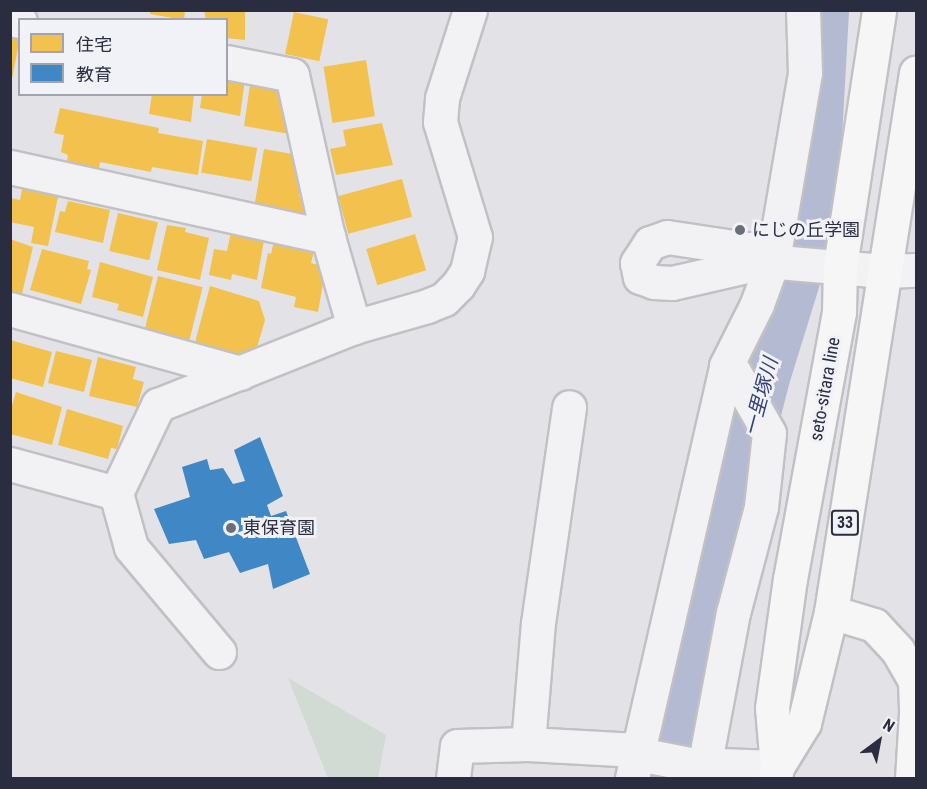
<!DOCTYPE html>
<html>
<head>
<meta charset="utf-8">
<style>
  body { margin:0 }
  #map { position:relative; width:927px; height:789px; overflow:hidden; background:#e3e3e7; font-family:"Roboto Condensed","Noto Sans JP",sans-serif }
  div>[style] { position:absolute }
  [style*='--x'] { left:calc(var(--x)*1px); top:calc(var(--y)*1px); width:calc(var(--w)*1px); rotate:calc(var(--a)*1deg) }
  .green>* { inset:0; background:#d1dad3 }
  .homes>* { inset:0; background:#f2c14e; transform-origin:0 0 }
  .schools>* { inset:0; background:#3f88c5 }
  .river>* { height:50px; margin:-25px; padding:0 25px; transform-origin:25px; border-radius:25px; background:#b3bad1 }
  .roads { filter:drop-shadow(2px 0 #c1c1c5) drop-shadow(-2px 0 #c1c1c5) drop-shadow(0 2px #c1c1c5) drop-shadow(0 -2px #c1c1c5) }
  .minor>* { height:33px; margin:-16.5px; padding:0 16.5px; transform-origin:16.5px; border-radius:16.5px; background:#f2f2f5 }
  .major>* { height:33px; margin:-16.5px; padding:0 16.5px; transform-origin:16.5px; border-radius:16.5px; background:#f6f6f7 }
  .dots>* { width:16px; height:16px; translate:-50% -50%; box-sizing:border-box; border:3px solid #f1f2f7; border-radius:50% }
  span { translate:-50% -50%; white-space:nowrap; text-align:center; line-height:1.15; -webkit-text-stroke:6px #f1f2f7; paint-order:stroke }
  .shield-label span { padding:2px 4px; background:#f1f2f7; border:2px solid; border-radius:4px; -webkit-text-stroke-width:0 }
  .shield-label { font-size:16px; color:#2a2d40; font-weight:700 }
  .poi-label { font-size:18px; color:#2a2d40 }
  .left { translate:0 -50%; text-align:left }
  .street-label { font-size:18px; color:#2a2d40 }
  .water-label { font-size:20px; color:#364273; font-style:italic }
  .frame { position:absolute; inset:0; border:12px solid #2a2d40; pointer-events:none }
  .legend { position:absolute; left:18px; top:18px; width:210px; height:78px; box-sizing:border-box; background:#f1f2f7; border:2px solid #a1a3ae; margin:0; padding:8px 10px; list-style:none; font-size:18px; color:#2a2d40 }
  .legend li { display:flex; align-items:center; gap:12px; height:30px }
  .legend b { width:30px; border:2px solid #a1a3ae }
  .north { position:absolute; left:849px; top:711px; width:60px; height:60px; -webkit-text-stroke:4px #f1f2f7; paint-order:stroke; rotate:32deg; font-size:16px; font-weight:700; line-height:24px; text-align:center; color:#2a2d40 }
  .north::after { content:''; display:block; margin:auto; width:21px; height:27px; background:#2a2d40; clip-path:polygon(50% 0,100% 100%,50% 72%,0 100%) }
</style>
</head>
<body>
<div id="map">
  <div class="green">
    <i style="clip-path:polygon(288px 678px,386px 735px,378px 778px,328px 778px)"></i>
  </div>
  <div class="homes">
    <i style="clip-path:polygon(150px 10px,185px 10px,184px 20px,150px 14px)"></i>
    <i style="clip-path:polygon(204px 10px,245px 10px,245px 40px,226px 38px,226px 20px,206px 20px)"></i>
    <i style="left:294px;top:12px;width:35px;height:43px;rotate:12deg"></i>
    <i style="left:10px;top:37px;width:10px;height:39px;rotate:11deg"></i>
    <i style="left:366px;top:60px;width:57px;height:43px;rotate:81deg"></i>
    <i style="clip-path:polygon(226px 75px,245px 79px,240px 116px,200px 108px,202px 94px,226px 94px)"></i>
    <i style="clip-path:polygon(251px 78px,279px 85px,290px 134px,244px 126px)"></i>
    <i style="clip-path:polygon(152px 94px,194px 94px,191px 122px,149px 114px)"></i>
    <i style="clip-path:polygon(60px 108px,159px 128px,158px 133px,203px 141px,198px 175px,152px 167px,151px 172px,100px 162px,98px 175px,66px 168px,68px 155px,61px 152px,64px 135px,54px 133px)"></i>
    <i style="clip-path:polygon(382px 123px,393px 165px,336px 175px,330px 149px,346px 146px,343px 130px)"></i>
    <i style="left:207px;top:139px;width:51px;height:34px;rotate:10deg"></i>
    <i style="clip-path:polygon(264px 149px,298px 155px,297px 180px,300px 180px,299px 196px,306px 197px,305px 216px,254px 208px)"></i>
    <i style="left:402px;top:179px;width:39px;height:66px;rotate:75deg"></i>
    <i style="clip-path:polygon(23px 184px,59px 192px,48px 246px,31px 243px,34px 227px,10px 222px,11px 198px,20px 200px)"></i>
    <i style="clip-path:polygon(68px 201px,110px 210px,103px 243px,55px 232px,60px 211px,65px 212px)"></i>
    <i style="left:118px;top:213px;width:41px;height:39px;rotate:13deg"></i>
    <i style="clip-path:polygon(167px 225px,186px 228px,185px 232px,209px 238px,200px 280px,157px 270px)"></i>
    <i style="clip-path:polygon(231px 232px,264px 240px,257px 280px,232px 274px,231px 280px,209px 275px,214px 249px,227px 251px)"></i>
    <i style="left:415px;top:234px;width:38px;height:51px;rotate:73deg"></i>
    <i style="clip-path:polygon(275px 237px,315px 247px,311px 263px,326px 267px,318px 312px,294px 307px,296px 297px,261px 288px,268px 253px,271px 254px)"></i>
    <i style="clip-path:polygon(10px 239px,33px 247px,21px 298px,10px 295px)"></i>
    <i style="clip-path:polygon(42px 249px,89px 261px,87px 269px,91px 270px,81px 304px,30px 290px)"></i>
    <i style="clip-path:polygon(100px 262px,153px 277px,143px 317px,117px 310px,119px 304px,92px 297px)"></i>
    <i style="left:158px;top:276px;width:46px;height:62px;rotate:14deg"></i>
    <i style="clip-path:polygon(210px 286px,259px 301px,265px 320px,256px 351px,226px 360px,193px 350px)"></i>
    <i style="clip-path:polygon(10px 340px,52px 352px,43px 387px,10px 378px)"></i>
    <i style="left:56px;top:351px;width:37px;height:33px;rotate:14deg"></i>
    <i style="clip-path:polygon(98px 357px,136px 367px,133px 379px,144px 382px,137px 407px,89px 396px)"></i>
    <i style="clip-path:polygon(16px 392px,62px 407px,52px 445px,10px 434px,10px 412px)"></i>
    <i style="clip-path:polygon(67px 409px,123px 426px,117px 449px,111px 448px,108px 459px,58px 445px)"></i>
  </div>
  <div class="schools">
    <i style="clip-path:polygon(260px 437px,283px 496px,267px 505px,271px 516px,286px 511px,310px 574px,273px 589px,268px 564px,240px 573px,229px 552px,204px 559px,196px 540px,169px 544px,154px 509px,190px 497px,182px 467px,207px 459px,210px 470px,223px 468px,233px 484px,245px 481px,234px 450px)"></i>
  </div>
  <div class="river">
    <i style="--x:665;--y:778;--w:57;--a:-78.9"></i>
    <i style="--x:676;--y:722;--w:363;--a:-75.5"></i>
    <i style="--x:767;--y:371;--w:152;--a:-72.8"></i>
    <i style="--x:812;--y:226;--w:216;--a:-86.8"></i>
  </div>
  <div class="roads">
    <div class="minor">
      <i style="--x:10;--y:19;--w:10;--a:11"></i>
      <i style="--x:226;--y:62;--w:67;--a:11.1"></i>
      <i style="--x:292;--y:75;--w:166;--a:77.5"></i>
      <i style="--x:328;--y:237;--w:94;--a:73.9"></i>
      <i style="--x:10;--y:167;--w:326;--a:12.4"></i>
      <i style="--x:773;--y:260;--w:104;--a:167.2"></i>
      <i style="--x:672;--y:283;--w:18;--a:-177"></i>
      <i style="--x:654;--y:282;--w:15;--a:-160"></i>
      <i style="--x:640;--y:277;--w:14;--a:-102"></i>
      <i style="--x:637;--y:263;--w:24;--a:-57"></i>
      <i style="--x:650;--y:243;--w:18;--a:-19"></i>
      <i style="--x:667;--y:237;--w:81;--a:8.5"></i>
      <i style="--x:747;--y:249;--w:28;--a:23"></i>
      <i style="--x:773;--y:260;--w:5;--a:22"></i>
      <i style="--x:778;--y:262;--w:106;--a:4.9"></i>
      <i style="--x:884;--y:271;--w:32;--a:-2"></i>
      <i style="--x:10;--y:309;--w:239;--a:15.5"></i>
      <i style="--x:10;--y:464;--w:110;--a:15.3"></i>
      <i style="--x:219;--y:652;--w:137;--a:-130"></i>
      <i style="--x:131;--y:547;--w:56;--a:-105.5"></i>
      <i style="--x:116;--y:493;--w:98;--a:-64.5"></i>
      <i style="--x:158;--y:405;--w:211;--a:-21.7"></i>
      <i style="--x:354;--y:327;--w:76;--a:-16"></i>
      <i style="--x:427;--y:306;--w:18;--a:-22"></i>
      <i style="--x:444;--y:299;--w:20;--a:-45"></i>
      <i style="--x:458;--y:285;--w:17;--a:-57"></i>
      <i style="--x:467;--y:271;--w:35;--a:-77"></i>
      <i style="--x:475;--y:237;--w:120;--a:-106.9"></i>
      <i style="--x:440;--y:122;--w:24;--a:-85"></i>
      <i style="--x:442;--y:98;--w:92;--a:-72.3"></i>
      <i style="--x:528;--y:744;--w:121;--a:-85.3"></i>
      <i style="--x:538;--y:623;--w:218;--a:-81.8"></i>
      <i style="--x:453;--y:778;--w:32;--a:-83"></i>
      <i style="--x:457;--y:746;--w:71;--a:-1.6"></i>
      <i style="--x:528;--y:744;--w:109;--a:3.2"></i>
      <i style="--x:637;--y:750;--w:9;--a:36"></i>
      <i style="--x:644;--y:755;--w:46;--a:11.3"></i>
      <i style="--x:689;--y:764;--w:88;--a:2"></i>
      <i style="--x:632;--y:778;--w:423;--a:-77.1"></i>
      <i style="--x:726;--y:366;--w:69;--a:-63.4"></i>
      <i style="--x:757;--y:304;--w:47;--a:-70"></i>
      <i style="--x:773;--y:260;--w:190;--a:-80.3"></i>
      <i style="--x:805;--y:73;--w:63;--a:-91.8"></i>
      <i style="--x:702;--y:778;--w:168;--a:-79.4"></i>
      <i style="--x:733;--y:613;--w:110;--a:-75.2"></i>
      <i style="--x:761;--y:507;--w:74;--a:-83.8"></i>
      <i style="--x:769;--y:433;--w:70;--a:-119.8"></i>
      <i style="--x:734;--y:372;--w:10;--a:-143"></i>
    </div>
    <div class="major">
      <i style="--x:831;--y:612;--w:45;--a:16.8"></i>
      <i style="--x:874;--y:625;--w:35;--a:47"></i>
      <i style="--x:898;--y:651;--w:34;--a:60"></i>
      <i style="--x:915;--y:681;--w:32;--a:88"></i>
      <i style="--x:916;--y:713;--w:65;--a:93.5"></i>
      <i style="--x:777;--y:767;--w:52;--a:-58.5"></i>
      <i style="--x:804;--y:723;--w:114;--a:-76.3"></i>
      <i style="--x:831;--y:612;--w:546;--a:-81.04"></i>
      <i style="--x:775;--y:778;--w:11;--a:-80"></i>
      <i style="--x:777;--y:767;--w:59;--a:-94.8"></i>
      <i style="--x:772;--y:708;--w:130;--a:-82.1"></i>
      <i style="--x:790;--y:579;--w:271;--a:-79.6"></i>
      <i style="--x:839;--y:312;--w:46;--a:-88.8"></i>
      <i style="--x:840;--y:266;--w:259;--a:-81.3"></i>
    </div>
  </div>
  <div class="dots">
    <i style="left:740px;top:230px;background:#6b6d7a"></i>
    <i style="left:231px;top:528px;background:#6b6d7a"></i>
  </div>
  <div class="shield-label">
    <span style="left:845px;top:523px">33</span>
  </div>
  <div class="poi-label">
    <span class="left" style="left:752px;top:230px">にじの丘学園</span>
    <span class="left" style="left:243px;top:528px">東保育園</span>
  </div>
  <div class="street-label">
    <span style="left:825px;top:389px;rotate:-80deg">seto-sitara line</span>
  </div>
  <div class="water-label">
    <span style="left:761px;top:397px;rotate:-75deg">一里塚川</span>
  </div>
  <div class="frame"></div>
  <ul class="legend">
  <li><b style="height:16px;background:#f2c14e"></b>住宅</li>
  <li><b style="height:16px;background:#3f88c5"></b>教育</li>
  </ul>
  <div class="north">N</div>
</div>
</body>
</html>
